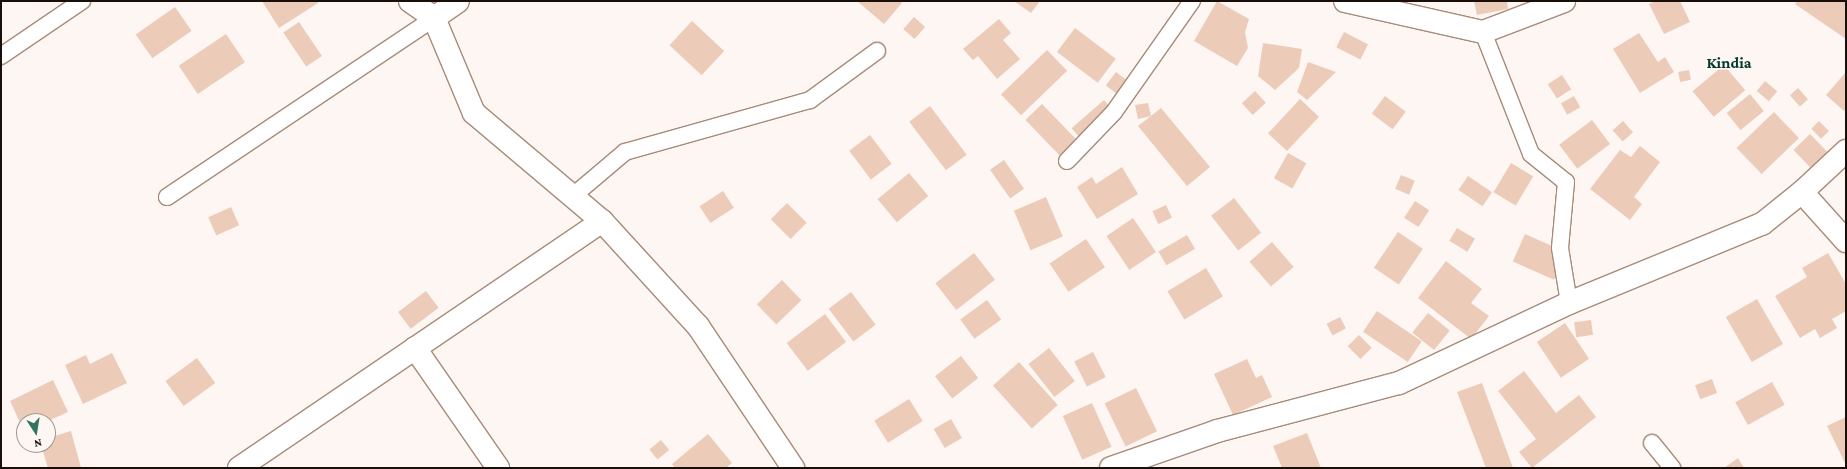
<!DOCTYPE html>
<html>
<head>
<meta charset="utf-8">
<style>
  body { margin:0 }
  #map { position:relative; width:1847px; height:469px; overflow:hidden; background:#fdf6f2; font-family:"Crimson Pro",serif }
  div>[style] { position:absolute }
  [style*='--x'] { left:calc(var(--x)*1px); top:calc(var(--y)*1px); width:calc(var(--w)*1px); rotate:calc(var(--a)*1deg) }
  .building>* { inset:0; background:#edcbb9; transform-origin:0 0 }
  .roads { filter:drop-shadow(1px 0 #a98a79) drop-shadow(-1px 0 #a98a79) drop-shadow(0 1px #a98a79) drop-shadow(0 -1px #a98a79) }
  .lane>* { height:16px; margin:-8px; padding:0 8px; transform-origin:8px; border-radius:8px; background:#fff }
  .street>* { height:22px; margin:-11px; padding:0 11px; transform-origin:11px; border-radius:11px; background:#fff }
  span { translate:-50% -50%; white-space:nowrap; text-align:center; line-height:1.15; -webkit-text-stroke:3px #fdf6f2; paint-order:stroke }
  .quarter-label { font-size:16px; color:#003a2d; font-weight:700 }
  .frame { position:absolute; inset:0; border:2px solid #190e08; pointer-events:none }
  .north { position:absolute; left:16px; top:413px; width:40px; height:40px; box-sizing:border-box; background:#fdf6f2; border:1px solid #a29994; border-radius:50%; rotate:168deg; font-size:11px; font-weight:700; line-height:16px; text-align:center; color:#190e08 }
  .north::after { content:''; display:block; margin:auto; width:14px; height:18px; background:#327362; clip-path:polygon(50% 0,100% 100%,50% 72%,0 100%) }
</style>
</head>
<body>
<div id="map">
  <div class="building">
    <i style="clip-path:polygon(262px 1px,317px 1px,318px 3px,279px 28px)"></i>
    <i style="clip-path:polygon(857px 1px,900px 1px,902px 3px,884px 24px)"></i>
    <i style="clip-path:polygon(1014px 1px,1040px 1px,1031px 13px)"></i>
    <i style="clip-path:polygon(1217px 1px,1249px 19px,1245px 32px,1248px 48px,1237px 66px,1194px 41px)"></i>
    <i style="clip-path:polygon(1474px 1px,1507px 1px,1508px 9px,1477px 15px)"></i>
    <i style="clip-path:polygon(1655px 1px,1680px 1px,1690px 22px,1664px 34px,1649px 4px)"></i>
    <i style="clip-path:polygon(1797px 1px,1846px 1px,1846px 39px,1795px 4px)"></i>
    <i style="left:175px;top:7px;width:29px;height:48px;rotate:55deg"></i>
    <i style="left:914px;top:17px;width:15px;height:16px;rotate:42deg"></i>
    <i style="clip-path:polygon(999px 19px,1011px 33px,1003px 40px,1020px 59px,997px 79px,978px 56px,973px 60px,963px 49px)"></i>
    <i style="left:692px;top:21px;width:44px;height:33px;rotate:43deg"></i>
    <i style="left:299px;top:22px;width:41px;height:19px;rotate:56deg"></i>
    <i style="left:1075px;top:28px;width:51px;height:30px;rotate:37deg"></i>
    <i style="left:1344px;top:32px;width:27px;height:17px;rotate:27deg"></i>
    <i style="clip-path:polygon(1639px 33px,1658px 62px,1665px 57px,1674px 72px,1640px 93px,1613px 49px)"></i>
    <i style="left:226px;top:34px;width:34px;height:57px;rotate:56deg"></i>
    <i style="clip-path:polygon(1263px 43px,1302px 49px,1299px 68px,1275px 90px,1258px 76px)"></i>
    <i style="left:1047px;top:50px;width:29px;height:64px;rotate:46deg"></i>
    <i style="clip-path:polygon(1308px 62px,1336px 72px,1307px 100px,1297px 92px)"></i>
    <i style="left:1724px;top:65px;width:33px;height:41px;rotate:50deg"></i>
    <i style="left:1689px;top:70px;width:10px;height:11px;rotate:79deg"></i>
    <i style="left:1116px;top:72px;width:26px;height:17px;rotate:37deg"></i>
    <i style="clip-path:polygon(1846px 72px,1846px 109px,1844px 111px,1826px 95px)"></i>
    <i style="left:1562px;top:75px;width:17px;height:17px;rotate:57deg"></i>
    <i style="left:1765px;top:81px;width:16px;height:13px;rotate:40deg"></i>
    <i style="left:1798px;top:88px;width:15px;height:11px;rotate:48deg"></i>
    <i style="left:1255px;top:91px;width:16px;height:18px;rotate:47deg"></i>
    <i style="left:1750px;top:94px;width:22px;height:30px;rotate:51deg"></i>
    <i style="left:1385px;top:96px;width:26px;height:22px;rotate:37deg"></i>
    <i style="left:1574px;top:96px;width:13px;height:15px;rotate:61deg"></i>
    <i style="left:1300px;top:99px;width:26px;height:47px;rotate:43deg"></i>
    <i style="left:1104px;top:100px;width:20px;height:43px;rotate:49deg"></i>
    <i style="clip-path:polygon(1148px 103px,1151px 116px,1161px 108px,1210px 167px,1187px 186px,1138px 126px,1151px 116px,1138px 119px,1135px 105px)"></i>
    <i style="left:1042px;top:104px;width:56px;height:23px;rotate:46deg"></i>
    <i style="left:930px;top:106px;width:61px;height:26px;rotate:53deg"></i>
    <i style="left:1774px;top:112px;width:36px;height:52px;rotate:46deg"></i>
    <i style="left:1592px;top:120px;width:30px;height:41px;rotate:53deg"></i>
    <i style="left:1623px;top:121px;width:15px;height:14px;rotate:48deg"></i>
    <i style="left:1819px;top:121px;width:14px;height:11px;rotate:45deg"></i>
    <i style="left:1810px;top:134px;width:30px;height:23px;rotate:46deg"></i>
    <i style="left:870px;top:135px;width:36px;height:26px;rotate:53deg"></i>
    <i style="clip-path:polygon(1640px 146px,1660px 162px,1634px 197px,1642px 204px,1630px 220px,1590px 189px,1620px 150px,1631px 157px)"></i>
    <i style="left:1288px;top:153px;width:21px;height:29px;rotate:29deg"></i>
    <i style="left:1004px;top:160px;width:35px;height:17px;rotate:55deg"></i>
    <i style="left:1511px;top:163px;width:26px;height:34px;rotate:31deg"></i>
    <i style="clip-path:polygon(1122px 167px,1138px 194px,1097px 219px,1077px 187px,1092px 177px,1096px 184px)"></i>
    <i style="left:909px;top:173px;width:30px;height:41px;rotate:50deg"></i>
    <i style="left:1401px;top:175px;width:15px;height:15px;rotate:23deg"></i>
    <i style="left:1468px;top:176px;width:29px;height:17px;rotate:34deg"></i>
    <i style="left:723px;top:191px;width:20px;height:28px;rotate:57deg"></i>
    <i style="left:1046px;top:197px;width:43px;height:35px;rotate:67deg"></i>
    <i style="left:1234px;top:198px;width:44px;height:29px;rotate:52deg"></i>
    <i style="left:1415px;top:201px;width:17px;height:20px;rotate:33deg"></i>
    <i style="left:787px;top:203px;width:28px;height:23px;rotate:45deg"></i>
    <i style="left:1166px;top:205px;width:14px;height:15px;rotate:65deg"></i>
    <i style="left:231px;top:207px;width:20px;height:25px;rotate:66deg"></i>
    <i style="left:1133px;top:218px;width:41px;height:32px;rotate:56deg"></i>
    <i style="left:1457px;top:228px;width:21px;height:15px;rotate:31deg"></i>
    <i style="left:1398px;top:232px;width:30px;height:43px;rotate:34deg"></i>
    <i style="left:1525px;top:234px;width:45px;height:30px;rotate:24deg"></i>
    <i style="left:1187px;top:235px;width:16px;height:33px;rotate:60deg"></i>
    <i style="left:1086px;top:239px;width:34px;height:44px;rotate:56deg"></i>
    <i style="left:1272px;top:242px;width:33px;height:30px;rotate:49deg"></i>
    <i style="left:974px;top:253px;width:34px;height:49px;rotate:52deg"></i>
    <i style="clip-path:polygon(1828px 253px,1846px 284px,1846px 311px,1832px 319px,1837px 328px,1820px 338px,1815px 329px,1800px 338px,1775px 296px,1807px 277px,1802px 268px)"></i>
    <i style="clip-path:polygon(1446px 261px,1482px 289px,1471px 303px,1489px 316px,1471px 339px,1418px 298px)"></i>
    <i style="left:1206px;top:268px;width:33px;height:45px;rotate:59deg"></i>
    <i style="left:782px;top:280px;width:28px;height:35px;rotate:46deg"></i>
    <i style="left:426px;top:291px;width:21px;height:35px;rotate:53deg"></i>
    <i style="left:851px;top:292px;width:41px;height:28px;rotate:53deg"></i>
    <i style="left:1757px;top:299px;width:52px;height:36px;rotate:60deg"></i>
    <i style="left:987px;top:300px;width:24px;height:33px;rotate:54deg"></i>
    <i style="left:1377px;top:311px;width:54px;height:25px;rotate:34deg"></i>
    <i style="left:1428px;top:313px;width:28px;height:25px;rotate:39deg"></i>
    <i style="left:825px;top:314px;width:35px;height:48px;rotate:53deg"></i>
    <i style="left:1340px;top:317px;width:13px;height:15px;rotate:63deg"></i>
    <i style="left:1591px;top:320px;width:15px;height:17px;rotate:82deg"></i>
    <i style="left:1565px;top:323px;width:43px;height:34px;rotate:56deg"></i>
    <i style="left:1359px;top:335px;width:18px;height:16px;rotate:45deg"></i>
    <i style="left:1049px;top:348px;width:42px;height:26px;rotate:52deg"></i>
    <i style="left:1093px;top:352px;width:28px;height:21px;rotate:63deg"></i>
    <i style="clip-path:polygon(112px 353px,127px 383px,83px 404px,65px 365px,86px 355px,90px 364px)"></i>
    <i style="left:961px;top:356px;width:28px;height:33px;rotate:52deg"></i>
    <i style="left:197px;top:358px;width:31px;height:39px;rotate:54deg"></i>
    <i style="clip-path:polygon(1247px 359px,1256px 378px,1262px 375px,1272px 397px,1233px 415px,1214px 374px)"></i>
    <i style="left:1019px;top:362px;width:58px;height:35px;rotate:48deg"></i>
    <i style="clip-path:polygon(1524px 371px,1556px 413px,1579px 395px,1596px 417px,1532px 468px,1519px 452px,1536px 439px,1498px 391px)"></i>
    <i style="left:1712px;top:379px;width:15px;height:18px;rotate:70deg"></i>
    <i style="clip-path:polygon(53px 380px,68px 412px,48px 421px,24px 421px,24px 431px,10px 401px)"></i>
    <i style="left:1772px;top:382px;width:26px;height:42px;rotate:61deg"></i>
    <i style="clip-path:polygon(1482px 383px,1513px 468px,1486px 468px,1457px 392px)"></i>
    <i style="left:1136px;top:388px;width:48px;height:35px;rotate:64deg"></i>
    <i style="left:909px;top:399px;width:26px;height:41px;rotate:58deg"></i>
    <i style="left:1092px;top:403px;width:48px;height:32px;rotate:66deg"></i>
    <i style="clip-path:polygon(1846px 417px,1846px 465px,1827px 426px)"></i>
    <i style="left:951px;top:419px;width:22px;height:20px;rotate:60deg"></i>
    <i style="clip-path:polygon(71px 431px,81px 468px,48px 468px,41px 445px,48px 445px,48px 438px)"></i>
    <i style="clip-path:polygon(1307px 433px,1321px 468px,1282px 468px,1273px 446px)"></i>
    <i style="clip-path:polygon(708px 434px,732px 463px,726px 468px,675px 468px,672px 464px)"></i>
    <i style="left:661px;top:440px;width:13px;height:15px;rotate:51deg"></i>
    <i style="clip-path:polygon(1738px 458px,1744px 468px,1724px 468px)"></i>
  </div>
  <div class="roads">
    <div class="lane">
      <i style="--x:1483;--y:32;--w:131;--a:68.5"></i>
      <i style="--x:1531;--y:154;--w:45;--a:38.7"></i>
      <i style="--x:1566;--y:182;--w:66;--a:95.2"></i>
      <i style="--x:1560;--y:248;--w:56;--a:80.7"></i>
      <i style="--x:1;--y:56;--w:98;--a:-34.2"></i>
      <i style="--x:1067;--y:161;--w:68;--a:-46.2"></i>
      <i style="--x:1114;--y:112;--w:136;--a:-54.9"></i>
      <i style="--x:573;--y:196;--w:68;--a:-40.2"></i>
      <i style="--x:625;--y:152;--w:192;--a:-15.7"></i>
      <i style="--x:810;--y:100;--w:83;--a:-36.2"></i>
      <i style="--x:167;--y:197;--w:321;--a:-33.8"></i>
      <i style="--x:1652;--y:443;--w:32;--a:51"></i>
    </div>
    <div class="street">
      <i style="--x:410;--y:1;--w:29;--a:35"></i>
      <i style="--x:434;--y:18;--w:103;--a:67.2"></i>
      <i style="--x:474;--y:113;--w:167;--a:40.2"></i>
      <i style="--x:602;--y:221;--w:142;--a:47.6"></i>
      <i style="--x:698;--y:326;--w:171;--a:56.2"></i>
      <i style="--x:1345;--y:1;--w:141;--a:12.7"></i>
      <i style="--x:1483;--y:32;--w:87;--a:-20.9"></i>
      <i style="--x:434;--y:18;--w:29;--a:-35"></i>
      <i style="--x:1802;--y:192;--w:66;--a:48.1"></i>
      <i style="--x:415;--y:348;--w:146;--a:55.3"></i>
      <i style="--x:239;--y:468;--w:439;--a:-34.2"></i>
      <i style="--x:1111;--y:468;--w:112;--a:-19.2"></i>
      <i style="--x:1217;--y:431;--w:188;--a:-14.8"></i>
      <i style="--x:1399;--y:383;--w:188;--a:-25.2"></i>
      <i style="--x:1569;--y:303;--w:209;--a:-22.3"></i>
      <i style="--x:1762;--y:224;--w:51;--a:-38.7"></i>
      <i style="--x:1802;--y:192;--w:60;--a:-43"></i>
    </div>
  </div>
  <div class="quarter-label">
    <span style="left:1729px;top:63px">Kindia</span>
  </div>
  <div class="frame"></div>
  <div class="north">N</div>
</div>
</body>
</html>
